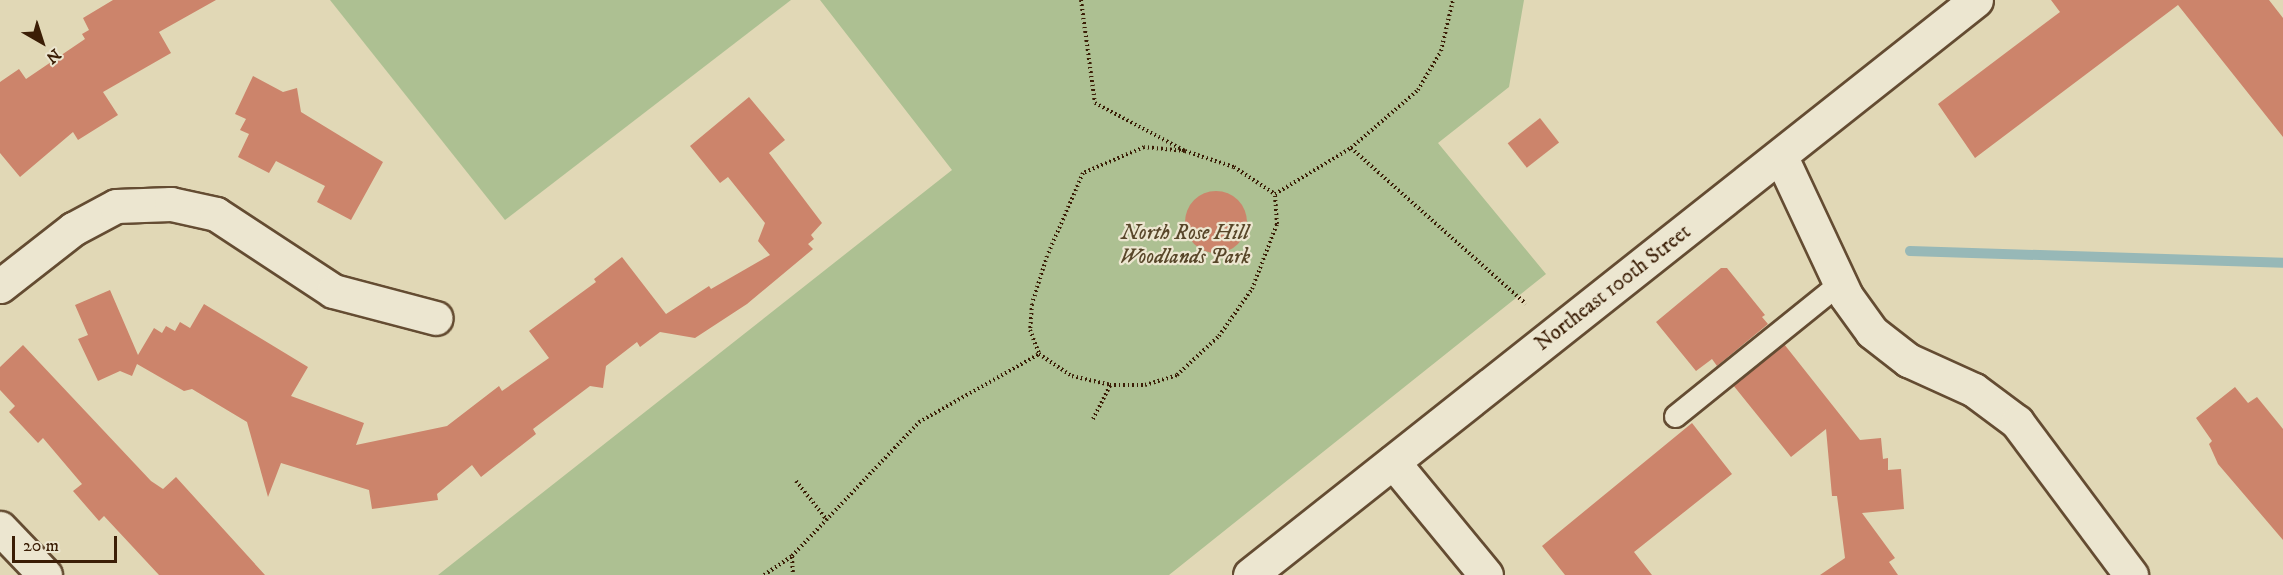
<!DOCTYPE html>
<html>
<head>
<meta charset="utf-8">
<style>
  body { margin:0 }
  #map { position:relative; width:2283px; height:575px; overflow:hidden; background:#e1d8b6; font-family:"IM FELL DW Pica",serif }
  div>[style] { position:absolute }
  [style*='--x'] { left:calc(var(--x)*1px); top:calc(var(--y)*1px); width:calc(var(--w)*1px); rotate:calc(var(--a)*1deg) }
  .green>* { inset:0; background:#adc092 }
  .stream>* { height:10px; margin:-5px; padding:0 5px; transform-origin:5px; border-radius:5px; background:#97b8b7 }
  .building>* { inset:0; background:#cc846b; transform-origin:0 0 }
  .round { border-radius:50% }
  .path>* { height:4px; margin-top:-2px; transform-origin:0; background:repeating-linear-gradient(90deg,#3b1e06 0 1.5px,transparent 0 4.5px) }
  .roads { filter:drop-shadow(2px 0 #644c32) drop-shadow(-2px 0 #644c32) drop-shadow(0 2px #644c32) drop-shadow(0 -2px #644c32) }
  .lane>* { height:21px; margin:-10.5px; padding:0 10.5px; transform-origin:10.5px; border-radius:10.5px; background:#ece6d0 }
  .street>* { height:33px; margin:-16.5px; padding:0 16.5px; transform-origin:16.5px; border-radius:16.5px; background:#ece6d0 }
  .secondary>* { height:33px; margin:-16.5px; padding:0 16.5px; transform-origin:16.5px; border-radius:16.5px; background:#ece6d0 }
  span { translate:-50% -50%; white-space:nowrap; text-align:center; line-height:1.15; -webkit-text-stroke:4.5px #ece6d0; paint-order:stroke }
  .park-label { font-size:21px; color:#584629; font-style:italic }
  .street-label { font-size:21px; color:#3b1e06 }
  .north { position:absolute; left:12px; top:12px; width:60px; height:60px; -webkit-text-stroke:4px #ece6d0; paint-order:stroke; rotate:141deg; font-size:16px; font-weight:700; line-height:24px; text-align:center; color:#3b1e06 }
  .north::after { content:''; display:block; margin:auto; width:21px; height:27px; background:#3b1e06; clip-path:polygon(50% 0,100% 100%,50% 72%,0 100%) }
  .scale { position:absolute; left:12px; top:536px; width:105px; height:27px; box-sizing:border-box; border:3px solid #3b1e06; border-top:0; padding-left:8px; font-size:18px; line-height:21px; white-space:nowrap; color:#3b1e06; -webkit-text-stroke:4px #ece6d0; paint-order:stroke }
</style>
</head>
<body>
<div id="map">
  <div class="green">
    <i style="clip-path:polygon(330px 0,791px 0,505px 220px)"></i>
    <i style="clip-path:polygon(820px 0,1524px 0,1509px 87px,1438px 143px,1546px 274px,1169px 575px,438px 575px,952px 170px)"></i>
  </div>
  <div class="stream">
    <i style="--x:1910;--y:251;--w:373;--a:1.8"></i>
  </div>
  <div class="building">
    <i style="clip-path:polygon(113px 0,216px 0,159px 32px,171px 53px,103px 92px,118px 115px,78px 140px,73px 132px,20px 177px,0 153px,0 82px,19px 69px,26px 79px,85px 39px,82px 34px,89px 30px,83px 18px)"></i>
    <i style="clip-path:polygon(2051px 0,2269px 0,2283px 18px,2283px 137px,2178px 5px,1975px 158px,1938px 104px,2060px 12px)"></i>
    <i style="clip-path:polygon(253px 76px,283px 92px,297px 88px,301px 112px,383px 162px,351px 220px,317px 202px,325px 186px,276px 161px,269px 173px,238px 157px,249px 134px,240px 130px,246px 119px,235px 114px)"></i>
    <i style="clip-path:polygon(749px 97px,785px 140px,769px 153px,822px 223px,811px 235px,814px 239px,808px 244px,813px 249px,747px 304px,695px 338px,660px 332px,640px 347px,637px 342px,606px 366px,603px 388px,590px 386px,533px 429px,536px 434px,481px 477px,472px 465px,437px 494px,438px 500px,372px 509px,369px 490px,281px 463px,268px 497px,247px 422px,192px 389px,184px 391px,137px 364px,132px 376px,120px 371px,98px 381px,78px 339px,88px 335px,75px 305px,110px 290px,138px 355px,154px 328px,162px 333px,166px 326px,175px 331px,180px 322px,190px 328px,204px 304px,308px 367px,291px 396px,364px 423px,356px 445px,447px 426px,499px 386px,502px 391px,549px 358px,529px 331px,596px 282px,594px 279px,622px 257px,666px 314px,709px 286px,711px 289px,770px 255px,758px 241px,765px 223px,728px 177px,720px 183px,690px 146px)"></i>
    <i style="left:1540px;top:118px;width:31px;height:41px;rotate:52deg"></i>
    <i class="round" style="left:1185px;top:191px;width:62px;height:62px"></i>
    <i style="clip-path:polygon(1721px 268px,1727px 268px,1765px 315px,1762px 317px,1768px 324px,1717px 366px,1712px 359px,1696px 371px,1656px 322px)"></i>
    <i style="clip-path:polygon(1784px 344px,1860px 440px,1881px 438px,1883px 459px,1888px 458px,1888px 470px,1901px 469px,1904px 509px,1862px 513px,1895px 558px,1889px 562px,1898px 575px,1820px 575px,1845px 558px,1837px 496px,1832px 496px,1826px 429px,1791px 457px,1733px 385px)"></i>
    <i style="clip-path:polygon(23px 345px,151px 481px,163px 489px,176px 477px,265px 575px,159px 575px,104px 516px,99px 521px,73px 491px,82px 484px,43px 438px,38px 443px,9px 412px,15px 406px,0 390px,0 367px)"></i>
    <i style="clip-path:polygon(2235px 387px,2248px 403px,2257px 397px,2283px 429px,2283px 540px,2218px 464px,2209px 444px,2212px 441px,2196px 418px)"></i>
    <i style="clip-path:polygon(1692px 423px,1732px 474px,1634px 552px,1652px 575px,1565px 575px,1542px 546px)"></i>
  </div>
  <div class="path">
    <i style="--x:1081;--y:0;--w:104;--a:82.3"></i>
    <i style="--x:1095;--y:103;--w:102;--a:28.1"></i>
    <i style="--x:1185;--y:151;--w:52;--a:18.1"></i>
    <i style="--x:1234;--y:167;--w:49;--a:33.4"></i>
    <i style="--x:1275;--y:194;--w:89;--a:-31.2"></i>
    <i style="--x:1351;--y:148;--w:234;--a:41.7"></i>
    <i style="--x:1351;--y:148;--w:89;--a:-40.9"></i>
    <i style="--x:1418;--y:90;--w:45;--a:-59.5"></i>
    <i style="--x:1441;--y:51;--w:52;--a:-76.8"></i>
    <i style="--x:1185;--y:151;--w:41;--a:-174.4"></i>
    <i style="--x:1144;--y:147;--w:66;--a:156.9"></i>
    <i style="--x:1083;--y:173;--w:90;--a:113.4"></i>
    <i style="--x:1047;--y:256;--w:50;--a:107.4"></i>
    <i style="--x:1032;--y:304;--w:26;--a:94"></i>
    <i style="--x:1030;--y:330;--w:26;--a:69"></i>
    <i style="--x:1039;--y:354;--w:40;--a:34"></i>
    <i style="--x:1072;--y:376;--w:39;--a:13"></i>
    <i style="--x:1110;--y:385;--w:35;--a:0"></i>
    <i style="--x:1145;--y:385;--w:34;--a:-17"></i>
    <i style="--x:1177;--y:375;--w:57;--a:-42.9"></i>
    <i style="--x:1219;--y:336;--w:57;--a:-54.9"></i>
    <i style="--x:1252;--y:289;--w:70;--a:-69"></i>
    <i style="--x:1277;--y:224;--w:30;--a:-94"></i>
    <i style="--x:1093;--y:419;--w:38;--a:-63"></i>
    <i style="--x:796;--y:481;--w:50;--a:51.5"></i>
    <i style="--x:792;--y:557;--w:18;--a:87"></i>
    <i style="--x:764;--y:575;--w:34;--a:-34"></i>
    <i style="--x:792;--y:556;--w:185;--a:-46.5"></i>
    <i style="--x:919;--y:422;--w:138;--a:-29.5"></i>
  </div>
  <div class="roads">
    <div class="lane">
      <i style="--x:1675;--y:416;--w:212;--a:-38.9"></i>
    </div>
    <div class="street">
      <i style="--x:1781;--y:157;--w:153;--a:64.9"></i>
      <i style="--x:1846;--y:296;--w:44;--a:54.2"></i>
      <i style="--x:1872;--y:332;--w:46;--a:37.9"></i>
      <i style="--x:1908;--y:360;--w:72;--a:24.4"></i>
      <i style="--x:1974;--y:390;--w:54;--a:36.7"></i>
      <i style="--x:2017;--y:422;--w:191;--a:53.3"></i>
      <i style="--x:0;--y:286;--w:93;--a:-38"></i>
      <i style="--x:73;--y:229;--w:49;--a:-28.1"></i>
      <i style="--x:116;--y:206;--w:55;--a:-2.1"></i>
      <i style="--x:171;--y:204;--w:46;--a:12.5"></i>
      <i style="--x:216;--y:214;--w:140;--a:33.3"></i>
      <i style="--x:333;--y:291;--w:106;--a:14.7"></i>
      <i style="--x:1393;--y:462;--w:146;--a:50.5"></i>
      <i style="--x:0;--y:528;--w:65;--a:46.2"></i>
    </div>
    <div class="secondary">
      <i style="--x:1250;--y:575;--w:926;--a:-38.38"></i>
    </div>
  </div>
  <div class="park-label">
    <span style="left:1185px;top:245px">North Rose Hill<br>Woodlands Park</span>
  </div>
  <div class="street-label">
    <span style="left:1613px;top:288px;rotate:-38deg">Northeast 100th Street</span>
  </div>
  <div class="north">N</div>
  <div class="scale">20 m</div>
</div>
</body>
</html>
